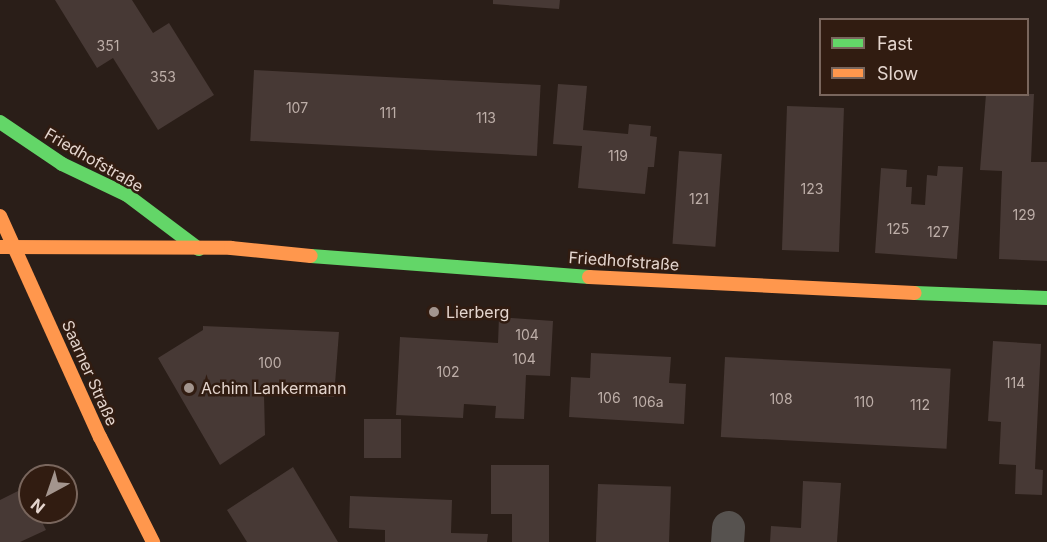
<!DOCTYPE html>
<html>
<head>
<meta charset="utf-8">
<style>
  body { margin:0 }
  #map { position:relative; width:1047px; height:542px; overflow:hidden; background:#2a1e18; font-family:Inter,sans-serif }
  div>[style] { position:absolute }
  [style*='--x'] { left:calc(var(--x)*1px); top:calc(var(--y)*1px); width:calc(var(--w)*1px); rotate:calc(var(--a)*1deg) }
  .building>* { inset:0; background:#473935; transform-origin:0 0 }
  .street>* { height:33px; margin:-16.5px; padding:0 16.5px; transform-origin:16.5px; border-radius:16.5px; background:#56524f }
  .fast>* { height:14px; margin:-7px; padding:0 7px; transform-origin:7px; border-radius:7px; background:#63d668 }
  .slow>* { height:14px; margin:-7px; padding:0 7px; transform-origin:7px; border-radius:7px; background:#ff974d }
  .dots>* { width:16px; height:16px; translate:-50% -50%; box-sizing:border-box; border:3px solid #311c11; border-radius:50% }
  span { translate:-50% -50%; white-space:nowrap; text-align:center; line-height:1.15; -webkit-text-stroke:5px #311c11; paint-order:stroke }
  .number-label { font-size:14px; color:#bdaea8 }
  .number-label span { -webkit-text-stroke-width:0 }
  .street-label { font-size:16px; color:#e4d5ce }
  .poi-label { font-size:16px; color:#e4d5ce }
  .left { translate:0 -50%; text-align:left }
  .legend { position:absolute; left:819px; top:18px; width:210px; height:78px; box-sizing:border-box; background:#311c11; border:2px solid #79665d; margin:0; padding:8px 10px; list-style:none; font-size:18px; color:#e4d5ce }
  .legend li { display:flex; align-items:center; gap:12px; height:30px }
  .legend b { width:30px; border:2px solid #79665d }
  .north { position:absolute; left:18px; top:464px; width:60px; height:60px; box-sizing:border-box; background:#311c11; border:2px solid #79665d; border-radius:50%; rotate:220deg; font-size:16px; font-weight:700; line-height:24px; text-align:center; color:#e4d5ce }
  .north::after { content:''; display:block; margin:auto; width:21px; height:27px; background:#a3958e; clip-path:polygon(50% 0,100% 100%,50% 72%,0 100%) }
</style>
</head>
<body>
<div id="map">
  <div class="building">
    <i style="clip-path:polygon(55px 0,132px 0,153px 33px,169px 23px,214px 95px,158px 130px,113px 58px,97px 68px)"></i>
    <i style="clip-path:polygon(493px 0,560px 0,559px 9px,493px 4px)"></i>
    <i style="left:254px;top:70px;width:287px;height:71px;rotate:3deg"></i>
    <i style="clip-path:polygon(558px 84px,587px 86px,583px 130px,628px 134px,629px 124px,651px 126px,650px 136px,657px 137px,654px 167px,648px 167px,645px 194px,578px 188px,582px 146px,553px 144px)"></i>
    <i style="clip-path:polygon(986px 94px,1034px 94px,1031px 162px,1047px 162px,1047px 261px,999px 259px,1002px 171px,980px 170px)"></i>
    <i style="left:787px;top:106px;width:57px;height:144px;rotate:2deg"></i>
    <i style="left:679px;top:151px;width:43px;height:93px;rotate:4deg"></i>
    <i style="clip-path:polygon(938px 166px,963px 167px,957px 259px,875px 253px,881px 168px,907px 170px,906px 187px,912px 187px,911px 204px,925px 205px,927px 175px,937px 176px)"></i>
    <i style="clip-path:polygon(499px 317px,553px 321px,550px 376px,526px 375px,524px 419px,495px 418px,496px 406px,464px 404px,463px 418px,396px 415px,400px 337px,498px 343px)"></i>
    <i style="clip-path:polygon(203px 326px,339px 332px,334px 397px,264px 395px,265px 435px,220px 465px,158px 358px,203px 330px)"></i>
    <i style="clip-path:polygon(993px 341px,1041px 344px,1035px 469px,1043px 470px,1042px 495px,1015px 494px,1016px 465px,999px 464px,1001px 422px,988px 421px)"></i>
    <i style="clip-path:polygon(591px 353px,671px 357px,669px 383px,686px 384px,684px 424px,569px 417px,571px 377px,590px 378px)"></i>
    <i style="left:725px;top:357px;width:226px;height:80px;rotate:3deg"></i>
    <i style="left:364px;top:419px;width:37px;height:39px"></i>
    <i style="clip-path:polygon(491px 465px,549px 465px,549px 542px,512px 542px,512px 514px,491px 514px)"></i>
    <i style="clip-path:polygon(293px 467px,338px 542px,247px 542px,227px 510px)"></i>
    <i style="clip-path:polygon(803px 481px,841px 483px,837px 542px,770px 542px,771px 526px,801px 528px)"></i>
    <i style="left:598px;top:484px;width:73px;height:58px;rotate:2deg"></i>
    <i style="clip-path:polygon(24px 488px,30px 499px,30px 512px,37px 512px,46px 530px,20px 542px,0 542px,0 500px)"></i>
    <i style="clip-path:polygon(350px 496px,452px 500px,451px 533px,488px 534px,487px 542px,385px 542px,385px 530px,349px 528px)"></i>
  </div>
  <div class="street">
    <i style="--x:727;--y:542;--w:15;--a:-86"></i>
  </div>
  <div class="fast">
    <i style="--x:0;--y:122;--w:75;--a:34.1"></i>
    <i style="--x:62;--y:164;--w:72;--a:25.5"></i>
    <i style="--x:127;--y:195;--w:90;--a:36.9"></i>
    <i style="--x:311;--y:256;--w:279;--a:4.3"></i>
    <i style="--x:915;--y:293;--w:132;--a:2.2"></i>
  </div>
  <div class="slow">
    <i style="--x:0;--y:216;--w:243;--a:65.7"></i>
    <i style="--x:100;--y:437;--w:118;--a:63.2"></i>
    <i style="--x:0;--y:247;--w:231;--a:0.2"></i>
    <i style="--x:231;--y:248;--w:80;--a:5.7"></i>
    <i style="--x:589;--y:277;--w:326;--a:2.8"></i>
  </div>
  <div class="dots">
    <i style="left:434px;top:312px;background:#a3958e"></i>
    <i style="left:189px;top:388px;background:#a3958e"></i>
  </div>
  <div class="number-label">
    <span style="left:108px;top:46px">351</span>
    <span style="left:163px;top:77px">353</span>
    <span style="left:297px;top:108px">107</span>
    <span style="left:388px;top:113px">111</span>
    <span style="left:486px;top:118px">113</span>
    <span style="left:618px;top:156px">119</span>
    <span style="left:812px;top:189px">123</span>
    <span style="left:699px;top:199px">121</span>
    <span style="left:1024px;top:215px">129</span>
    <span style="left:898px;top:229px">125</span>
    <span style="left:938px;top:232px">127</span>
    <span style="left:527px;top:335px">104</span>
    <span style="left:524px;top:359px">104</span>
    <span style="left:270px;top:363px">100</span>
    <span style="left:448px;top:372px">102</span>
    <span style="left:1015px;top:383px">114</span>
    <span style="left:609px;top:398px">106</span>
    <span style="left:781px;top:399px">108</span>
    <span style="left:648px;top:402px">106a</span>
    <span style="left:864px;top:402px">110</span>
    <span style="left:920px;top:405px">112</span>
  </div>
  <div class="street-label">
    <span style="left:94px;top:160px;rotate:30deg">Friedhofstraße</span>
    <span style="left:624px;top:261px;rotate:4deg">Friedhofstraße</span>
    <span style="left:90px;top:373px;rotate:66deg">Saarner Straße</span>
  </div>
  <div class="poi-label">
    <span class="left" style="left:446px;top:312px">Lierberg</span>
    <span class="left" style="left:201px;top:388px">Achim Lankermann</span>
  </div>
  <ul class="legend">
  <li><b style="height:8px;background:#63d668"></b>Fast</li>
  <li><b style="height:8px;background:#ff974d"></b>Slow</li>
  </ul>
  <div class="north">N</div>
</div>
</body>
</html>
